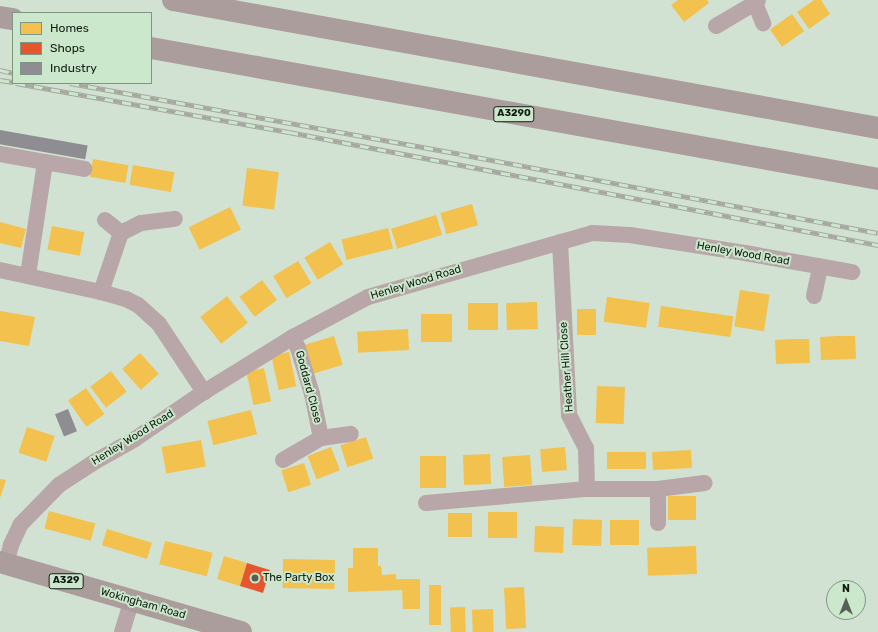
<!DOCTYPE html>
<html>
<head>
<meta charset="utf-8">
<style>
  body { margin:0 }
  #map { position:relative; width:878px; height:632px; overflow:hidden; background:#d1e2d2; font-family:Rubik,sans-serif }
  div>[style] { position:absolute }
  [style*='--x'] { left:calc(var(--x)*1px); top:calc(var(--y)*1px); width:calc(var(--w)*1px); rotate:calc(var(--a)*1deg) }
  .homes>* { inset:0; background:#f2c14e; transform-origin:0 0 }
  .shops>* { inset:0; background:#e4572e; transform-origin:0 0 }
  .industry>* { inset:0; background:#8d8d92; transform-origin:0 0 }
  .minor>* { height:16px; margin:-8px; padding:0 8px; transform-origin:8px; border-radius:8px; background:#b8a6a8 }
  .primary>* { height:22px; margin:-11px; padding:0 11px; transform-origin:11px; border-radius:11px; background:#ac9d9d }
  .rail>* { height:4.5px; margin-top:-2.25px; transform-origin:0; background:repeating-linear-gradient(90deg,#cbe8cc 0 9px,#a6a79f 0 18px); box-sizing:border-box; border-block:1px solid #a6a79f }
  .dots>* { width:11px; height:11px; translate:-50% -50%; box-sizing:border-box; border:2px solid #cbe8cc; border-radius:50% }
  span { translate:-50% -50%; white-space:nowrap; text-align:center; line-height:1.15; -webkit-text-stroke:4px #cbe8cc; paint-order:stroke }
  .shield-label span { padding:1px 3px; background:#cbe8cc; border:1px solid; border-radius:3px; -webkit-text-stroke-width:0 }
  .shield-label { font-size:10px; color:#121c12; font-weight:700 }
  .street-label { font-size:11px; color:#121c12 }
  .poi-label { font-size:11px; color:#121c12 }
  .left { translate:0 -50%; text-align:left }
  .legend { position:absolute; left:12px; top:12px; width:140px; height:72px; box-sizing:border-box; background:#cbe8cc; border:1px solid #819682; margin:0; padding:5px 7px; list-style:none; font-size:12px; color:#121c12 }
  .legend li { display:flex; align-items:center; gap:8px; height:20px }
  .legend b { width:20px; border:1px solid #819682 }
  .north { position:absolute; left:826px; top:580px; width:40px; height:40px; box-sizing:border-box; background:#cbe8cc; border:1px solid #819682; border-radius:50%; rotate:0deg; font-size:11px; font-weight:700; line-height:16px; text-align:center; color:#121c12 }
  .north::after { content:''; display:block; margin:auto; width:14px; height:18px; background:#556155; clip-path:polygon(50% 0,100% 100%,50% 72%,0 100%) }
</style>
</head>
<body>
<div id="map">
  <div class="homes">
    <i style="clip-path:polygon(678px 0,707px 0,709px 3px,684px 22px,671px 5px)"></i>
    <i style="clip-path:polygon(814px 0,821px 0,830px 14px,809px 29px,797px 12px)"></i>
    <i style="left:792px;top:14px;width:21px;height:27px;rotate:55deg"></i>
    <i style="left:93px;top:159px;width:36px;height:18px;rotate:10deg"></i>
    <i style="left:133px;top:165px;width:42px;height:20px;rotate:10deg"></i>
    <i style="left:247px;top:168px;width:32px;height:38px;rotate:7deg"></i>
    <i style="left:472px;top:204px;width:22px;height:33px;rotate:74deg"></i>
    <i style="left:230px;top:207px;width:25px;height:46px;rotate:64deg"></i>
    <i style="left:436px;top:215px;width:21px;height:47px;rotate:73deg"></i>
    <i style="clip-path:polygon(0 222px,26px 229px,21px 248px,0 243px)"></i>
    <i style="left:52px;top:226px;width:33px;height:24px;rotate:11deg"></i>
    <i style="left:388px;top:228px;width:21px;height:48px;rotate:76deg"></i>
    <i style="left:330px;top:242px;width:26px;height:30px;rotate:59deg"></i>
    <i style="left:298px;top:261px;width:26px;height:29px;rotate:59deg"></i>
    <i style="left:262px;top:280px;width:25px;height:28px;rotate:53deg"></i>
    <i style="left:740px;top:290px;width:30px;height:37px;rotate:9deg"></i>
    <i style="left:227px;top:296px;width:34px;height:34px;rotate:52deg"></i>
    <i style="left:607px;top:297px;width:43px;height:25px;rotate:8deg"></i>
    <i style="left:537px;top:302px;width:27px;height:31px;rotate:88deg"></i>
    <i style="left:468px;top:303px;width:30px;height:27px"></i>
    <i style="left:661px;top:306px;width:73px;height:21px;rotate:8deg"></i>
    <i style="left:577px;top:309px;width:19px;height:26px"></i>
    <i style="clip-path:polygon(0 311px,35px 317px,29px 346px,0 341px)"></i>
    <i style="left:452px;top:314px;width:28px;height:31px;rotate:90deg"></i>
    <i style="left:408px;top:329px;width:21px;height:51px;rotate:87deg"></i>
    <i style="left:334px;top:336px;width:30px;height:31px;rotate:73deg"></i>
    <i style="clip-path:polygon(838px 336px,855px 336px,856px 359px,821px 360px,820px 337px)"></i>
    <i style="clip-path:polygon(792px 339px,809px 339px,810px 363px,776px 364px,775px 340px)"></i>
    <i style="left:289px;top:352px;width:35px;height:18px;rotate:78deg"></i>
    <i style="left:140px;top:353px;width:28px;height:24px;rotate:48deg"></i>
    <i style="left:264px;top:368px;width:34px;height:18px;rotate:78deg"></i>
    <i style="left:111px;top:371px;width:26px;height:26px;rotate:53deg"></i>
    <i style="left:597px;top:386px;width:28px;height:37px;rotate:2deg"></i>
    <i style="left:86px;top:388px;width:32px;height:22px;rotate:55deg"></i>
    <i style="left:251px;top:410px;width:25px;height:45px;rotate:76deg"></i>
    <i style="left:27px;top:427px;width:29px;height:27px;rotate:18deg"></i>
    <i style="left:366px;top:437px;width:23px;height:27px;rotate:72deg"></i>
    <i style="left:201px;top:440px;width:27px;height:40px;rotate:80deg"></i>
    <i style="left:331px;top:447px;width:25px;height:25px;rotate:69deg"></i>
    <i style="left:565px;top:447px;width:23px;height:25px;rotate:85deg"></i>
    <i style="left:691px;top:450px;width:18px;height:39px;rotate:87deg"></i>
    <i style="left:646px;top:452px;width:17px;height:39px;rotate:90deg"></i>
    <i style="left:490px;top:454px;width:30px;height:27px;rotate:88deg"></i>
    <i style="left:530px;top:455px;width:30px;height:28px;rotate:86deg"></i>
    <i style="left:420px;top:456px;width:26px;height:32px"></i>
    <i style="left:304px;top:463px;width:23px;height:24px;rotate:72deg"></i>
    <i style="clip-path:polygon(0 479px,6px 480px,0 498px)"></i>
    <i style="left:668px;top:496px;width:28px;height:24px"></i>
    <i style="left:49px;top:511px;width:48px;height:18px;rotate:15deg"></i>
    <i style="left:488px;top:512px;width:29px;height:26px"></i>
    <i style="left:448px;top:513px;width:24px;height:24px"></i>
    <i style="left:573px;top:519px;width:29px;height:26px;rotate:2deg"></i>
    <i style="left:610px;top:520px;width:29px;height:25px"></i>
    <i style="left:535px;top:526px;width:29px;height:26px;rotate:2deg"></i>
    <i style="left:107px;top:529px;width:47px;height:17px;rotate:17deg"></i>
    <i style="left:165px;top:541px;width:49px;height:24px;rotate:14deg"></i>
    <i style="left:696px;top:546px;width:28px;height:49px;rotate:88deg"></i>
    <i style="clip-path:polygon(353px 548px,378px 548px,378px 566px,381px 566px,382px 575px,396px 574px,396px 579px,420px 579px,420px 609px,403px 609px,402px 590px,348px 592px,348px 568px,353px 568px)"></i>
    <i style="left:224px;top:556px;width:24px;height:24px;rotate:17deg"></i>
    <i style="left:283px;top:559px;width:52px;height:29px;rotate:1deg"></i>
    <i style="left:429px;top:585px;width:12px;height:40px"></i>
    <i style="left:524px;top:587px;width:41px;height:20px;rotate:87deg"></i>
    <i style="left:465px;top:607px;width:25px;height:15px;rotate:88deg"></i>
    <i style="left:493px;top:609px;width:23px;height:21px;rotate:88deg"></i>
  </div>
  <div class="shops">
    <i style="left:247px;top:563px;width:24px;height:24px;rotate:17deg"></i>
  </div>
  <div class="industry">
    <i style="left:0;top:130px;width:89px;height:14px;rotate:10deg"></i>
    <i style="left:68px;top:409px;width:24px;height:14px;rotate:68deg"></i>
  </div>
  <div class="minor">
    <i style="--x:758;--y:0;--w:4;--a:135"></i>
    <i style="--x:755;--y:3;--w:22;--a:68"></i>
    <i style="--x:716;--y:26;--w:45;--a:-30.5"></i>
    <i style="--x:0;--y:154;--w:46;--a:10.1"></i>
    <i style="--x:105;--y:220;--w:21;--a:39"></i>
    <i style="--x:560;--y:242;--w:173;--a:87"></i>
    <i style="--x:569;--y:415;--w:37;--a:63"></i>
    <i style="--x:586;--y:448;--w:41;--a:88.6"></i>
    <i style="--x:587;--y:489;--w:71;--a:0"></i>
    <i style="--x:658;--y:489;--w:47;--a:-7.3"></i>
    <i style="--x:0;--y:270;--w:103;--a:12.3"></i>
    <i style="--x:101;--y:292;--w:26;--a:16"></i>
    <i style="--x:126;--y:299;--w:13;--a:27"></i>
    <i style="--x:138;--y:305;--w:28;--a:42"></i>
    <i style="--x:159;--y:324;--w:82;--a:56.5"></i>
    <i style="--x:28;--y:275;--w:114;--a:-81.4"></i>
    <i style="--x:45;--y:162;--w:40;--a:10"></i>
    <i style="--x:101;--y:292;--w:62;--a:-71.3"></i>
    <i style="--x:121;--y:233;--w:22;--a:-27"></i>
    <i style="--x:141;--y:223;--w:34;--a:-7"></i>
    <i style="--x:814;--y:296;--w:30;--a:-78"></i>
    <i style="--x:293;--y:337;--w:12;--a:66"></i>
    <i style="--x:298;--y:348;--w:48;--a:73.1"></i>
    <i style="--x:312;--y:394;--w:45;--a:78.4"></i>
    <i style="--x:321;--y:438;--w:30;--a:-8"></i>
    <i style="--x:283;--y:460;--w:44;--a:-30.1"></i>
    <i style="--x:658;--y:489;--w:34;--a:90"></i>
    <i style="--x:426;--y:503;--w:162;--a:-5"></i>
    <i style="--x:6;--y:564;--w:20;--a:-75"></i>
    <i style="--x:11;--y:545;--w:23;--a:-65"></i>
    <i style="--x:21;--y:524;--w:54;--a:-45.7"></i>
    <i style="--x:59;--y:485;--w:44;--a:-33"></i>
    <i style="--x:96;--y:461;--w:45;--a:-29.4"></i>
    <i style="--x:135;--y:439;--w:83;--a:-34.3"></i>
    <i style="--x:204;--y:392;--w:105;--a:-31.7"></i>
    <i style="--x:293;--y:337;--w:85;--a:-28.1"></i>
    <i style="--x:368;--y:297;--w:233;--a:-15.9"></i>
    <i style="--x:592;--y:233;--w:38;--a:3"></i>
    <i style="--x:630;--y:235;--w:116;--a:8.9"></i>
    <i style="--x:745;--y:253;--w:109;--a:10.1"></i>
    <i style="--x:122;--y:632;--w:34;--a:-73"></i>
  </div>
  <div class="primary">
    <i style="--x:173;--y:0;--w:717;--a:10.29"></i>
    <i style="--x:0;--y:17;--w:13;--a:9"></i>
    <i style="--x:151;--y:48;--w:739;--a:10.21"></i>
    <i style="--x:0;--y:562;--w:251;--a:16.2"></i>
  </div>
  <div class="rail">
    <i style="--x:0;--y:70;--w:13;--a:13"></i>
    <i style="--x:0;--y:80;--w:13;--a:9"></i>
    <i style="--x:16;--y:83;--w:277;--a:10.2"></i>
    <i style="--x:289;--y:132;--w:600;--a:10.86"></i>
    <i style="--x:70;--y:83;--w:396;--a:10.3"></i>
    <i style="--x:460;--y:154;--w:425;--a:10.7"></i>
  </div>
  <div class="dots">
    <i style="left:255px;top:578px;background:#556155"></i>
  </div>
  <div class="shield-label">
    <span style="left:514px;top:114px">A3290</span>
    <span style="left:66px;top:581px">A329</span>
  </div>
  <div class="street-label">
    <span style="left:743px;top:254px;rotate:10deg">Henley Wood Road</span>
    <span style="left:416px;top:283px;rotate:-17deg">Henley Wood Road</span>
    <span style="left:567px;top:367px;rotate:-94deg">Heather Hill Close</span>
    <span style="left:308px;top:387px;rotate:75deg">Goddard Close</span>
    <span style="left:133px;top:438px;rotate:-32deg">Henley Wood Road</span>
    <span style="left:143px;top:604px;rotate:16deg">Wokingham Road</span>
  </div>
  <div class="poi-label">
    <span class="left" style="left:263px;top:578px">The Party Box</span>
  </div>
  <ul class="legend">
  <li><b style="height:11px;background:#f2c14e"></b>Homes</li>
  <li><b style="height:11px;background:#e4572e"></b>Shops</li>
  <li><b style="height:11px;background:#8d8d92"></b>Industry</li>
  </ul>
  <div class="north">N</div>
</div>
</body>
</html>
